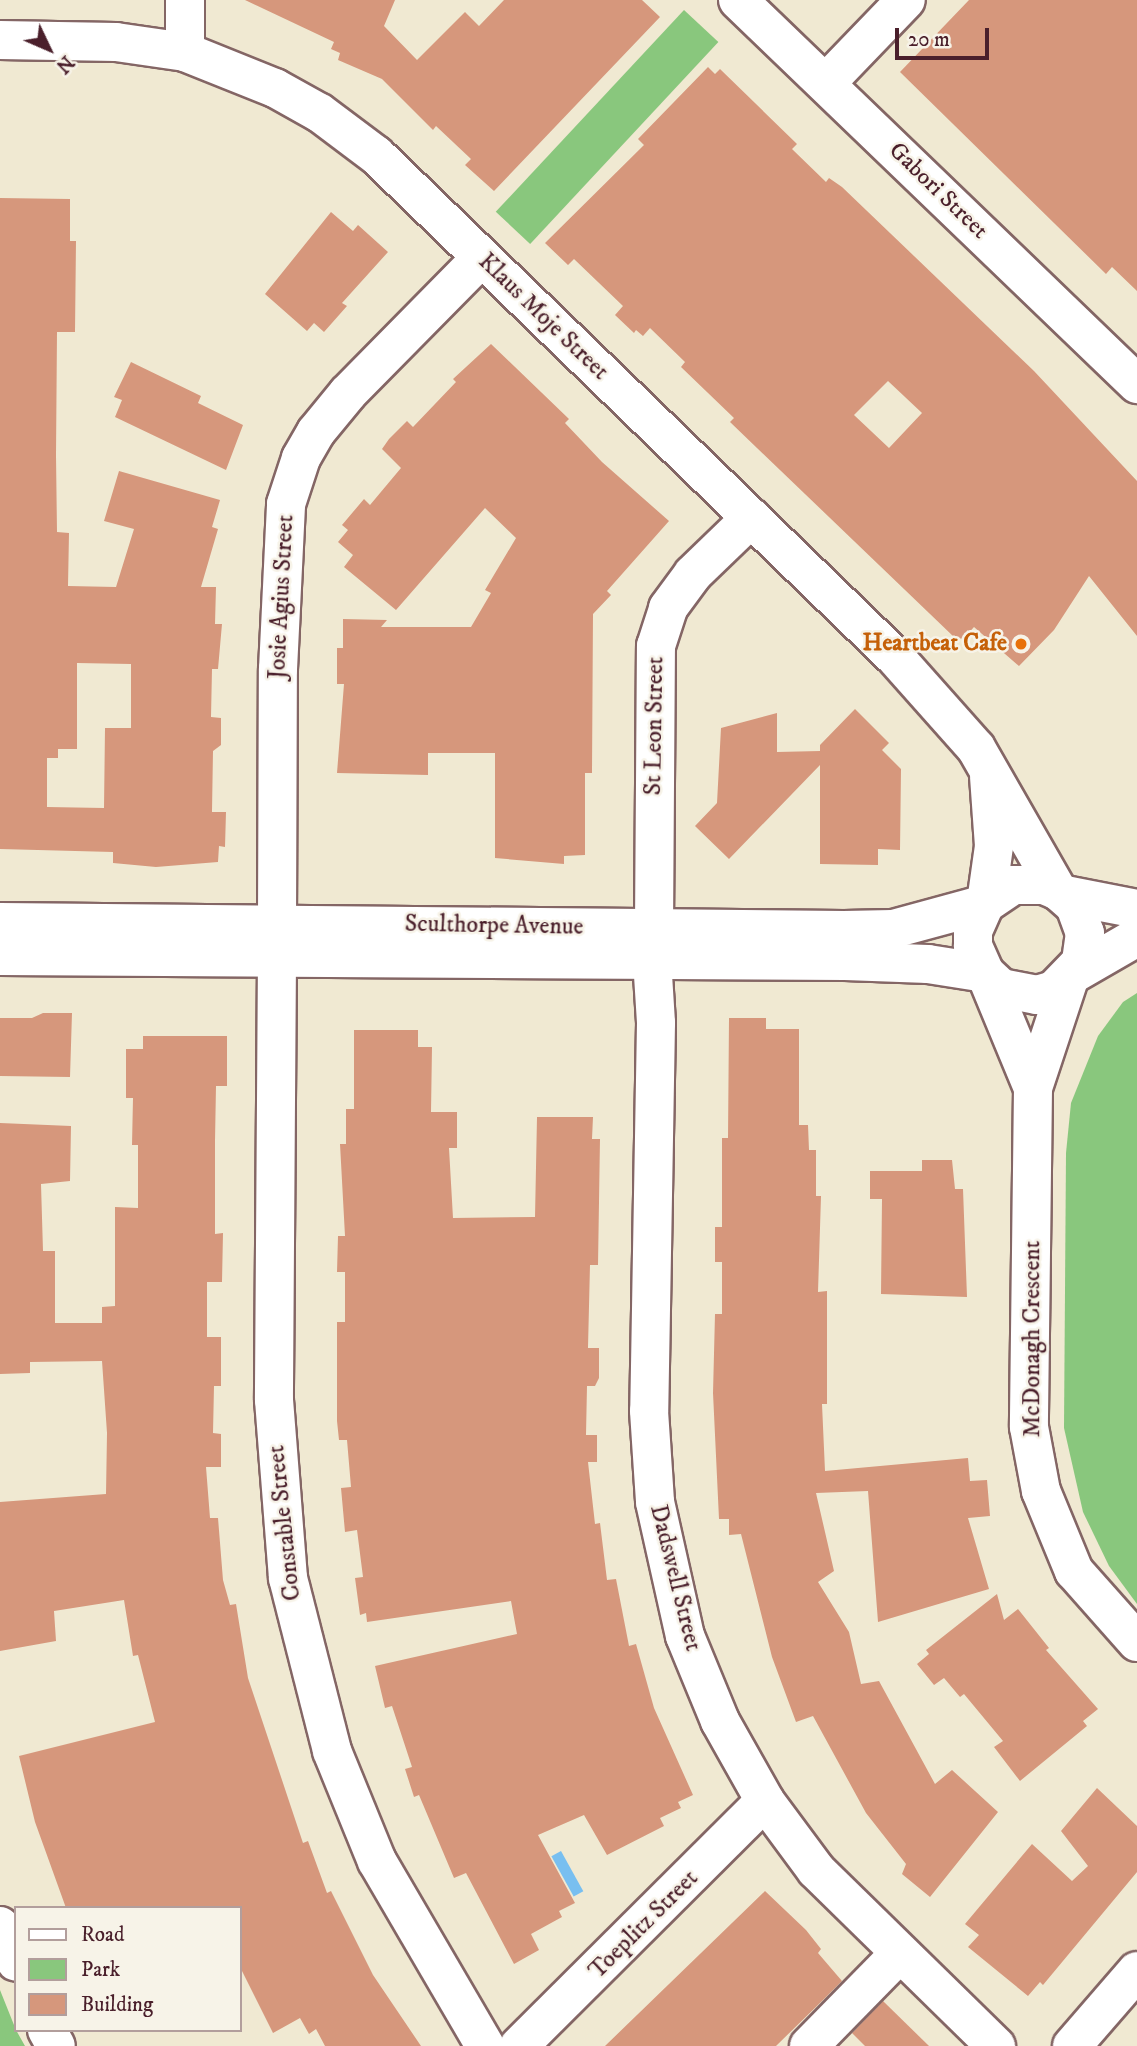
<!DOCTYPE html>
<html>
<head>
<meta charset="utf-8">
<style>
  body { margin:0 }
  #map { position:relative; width:1137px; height:2046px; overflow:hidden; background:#f0e9d2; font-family:"IM FELL DW Pica",serif }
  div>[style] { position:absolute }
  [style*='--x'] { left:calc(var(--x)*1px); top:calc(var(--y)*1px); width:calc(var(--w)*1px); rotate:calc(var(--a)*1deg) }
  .green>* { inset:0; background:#89c77d; transform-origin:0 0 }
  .water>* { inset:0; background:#78bff0; transform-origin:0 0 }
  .building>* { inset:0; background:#d6977c }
  .roads { filter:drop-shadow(2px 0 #846665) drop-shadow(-2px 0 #846665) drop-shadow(0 2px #846665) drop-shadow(0 -2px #846665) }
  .minor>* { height:38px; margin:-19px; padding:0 19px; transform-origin:19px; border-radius:19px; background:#fff }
  .dots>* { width:19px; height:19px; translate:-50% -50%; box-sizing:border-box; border:4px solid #f7f3e8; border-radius:50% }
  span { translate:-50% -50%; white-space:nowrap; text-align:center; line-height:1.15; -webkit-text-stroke:5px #f7f3e8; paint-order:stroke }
  .street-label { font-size:24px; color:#4a1f2b }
  .food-label { font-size:24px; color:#c56008; font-weight:700 }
  .right { translate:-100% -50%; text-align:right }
  .legend { position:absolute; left:14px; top:1906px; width:228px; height:126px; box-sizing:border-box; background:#f7f3e8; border:2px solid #b29e9c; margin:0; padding:9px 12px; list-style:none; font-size:21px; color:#4a1f2b }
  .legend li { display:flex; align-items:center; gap:14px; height:35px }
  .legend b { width:35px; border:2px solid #b29e9c }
  .north { position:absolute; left:14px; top:14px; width:70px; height:70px; -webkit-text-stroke:5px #f7f3e8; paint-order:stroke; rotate:134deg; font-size:19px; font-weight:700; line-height:28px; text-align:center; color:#4a1f2b }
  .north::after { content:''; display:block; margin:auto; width:24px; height:32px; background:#4a1f2b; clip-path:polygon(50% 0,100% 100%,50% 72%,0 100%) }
  .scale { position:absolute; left:895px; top:28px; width:94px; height:32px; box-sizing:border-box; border:4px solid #4a1f2b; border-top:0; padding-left:9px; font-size:21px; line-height:24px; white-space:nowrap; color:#4a1f2b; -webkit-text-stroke:5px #f7f3e8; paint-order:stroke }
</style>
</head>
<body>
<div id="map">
  <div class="green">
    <i style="left:684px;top:10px;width:47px;height:276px;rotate:43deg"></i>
    <i style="clip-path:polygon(1137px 993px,1137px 1604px,1109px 1566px,1083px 1512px,1064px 1428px,1066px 1153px,1071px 1103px,1098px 1036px,1123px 1002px)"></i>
    <i style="clip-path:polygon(0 1990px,16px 2030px,25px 2046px,0 2046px)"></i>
  </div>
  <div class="water">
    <i style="left:561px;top:1851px;width:46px;height:11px;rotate:61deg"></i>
  </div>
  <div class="building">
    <i style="clip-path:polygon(245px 0,395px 0,384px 26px,417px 60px,465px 12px,479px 26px,504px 0,642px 0,660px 17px,494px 191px,465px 165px,471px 159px,436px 126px,433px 130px,382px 79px,338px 60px,340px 53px,331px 49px,334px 42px)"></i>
    <i style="clip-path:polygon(969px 0,1137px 0,1137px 291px,1112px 267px,1106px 274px,900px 72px)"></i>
    <i style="clip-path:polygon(evenodd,708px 67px,715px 74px,720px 69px,797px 144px,792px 149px,826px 182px,829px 178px,842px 187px,1034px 371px,1137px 481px,1137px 636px,1089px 576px,1054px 630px,1019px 666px,974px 627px,963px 639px,954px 637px,730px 422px,734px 418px,681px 367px,685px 362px,650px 328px,643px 336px,636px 330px,634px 333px,615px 315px,623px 306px,574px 259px,568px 265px,545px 243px,644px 145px,638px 139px,708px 67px,888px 381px,922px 413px,889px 448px,854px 415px,888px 381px)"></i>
    <i style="clip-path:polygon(evenodd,0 198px,70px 199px,70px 241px,76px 241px,75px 332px,57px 332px,56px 455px,57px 532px,69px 533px,68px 586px,116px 587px,134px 529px,104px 521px,119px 471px,220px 500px,212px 527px,218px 529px,201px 587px,216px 587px,215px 624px,222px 624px,218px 669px,212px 669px,211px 717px,221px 718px,221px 745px,213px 751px,212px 812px,226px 812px,225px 847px,219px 846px,218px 862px,156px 867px,113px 863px,113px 852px,0 849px,0 198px,77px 663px,131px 664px,131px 728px,105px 728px,104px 808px,47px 807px,47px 758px,58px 758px,58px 749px,77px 749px,77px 663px)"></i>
    <i style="clip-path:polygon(331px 212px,353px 231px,358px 225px,388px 252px,342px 303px,347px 306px,324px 332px,314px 323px,307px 331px,265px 294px)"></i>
    <i style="clip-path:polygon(491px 344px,569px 419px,565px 423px,602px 462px,669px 521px,607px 591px,611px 595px,593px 614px,592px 773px,585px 773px,585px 855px,564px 856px,564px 864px,495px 858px,495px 753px,428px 753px,428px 775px,337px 773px,344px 684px,337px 684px,337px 648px,343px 648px,343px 619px,387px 620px,381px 627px,471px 627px,491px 593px,485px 590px,516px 538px,485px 508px,396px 610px,344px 567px,353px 555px,338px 542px,348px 530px,342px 525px,364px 499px,370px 505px,401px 468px,382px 449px,389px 439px,407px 421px,413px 427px,456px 382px,453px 379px)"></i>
    <i style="clip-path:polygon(131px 362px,201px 396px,198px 403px,243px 425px,226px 470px,115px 417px,122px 400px,114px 397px)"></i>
    <i style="clip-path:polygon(855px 709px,889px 743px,882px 750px,901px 769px,900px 850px,878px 849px,878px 865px,820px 864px,820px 765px,729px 859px,695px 826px,717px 803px,721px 728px,777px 713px,777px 752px,820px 751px,820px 745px)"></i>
    <i style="clip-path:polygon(43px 1013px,72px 1013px,70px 1077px,0 1076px,0 1018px,32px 1018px)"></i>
    <i style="clip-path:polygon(729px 1018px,766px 1018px,766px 1029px,799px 1029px,799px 1125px,808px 1125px,809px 1150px,816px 1150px,816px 1196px,821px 1196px,818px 1292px,827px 1291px,827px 1404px,822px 1404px,825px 1471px,968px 1458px,970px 1481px,987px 1480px,990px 1516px,968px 1518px,989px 1589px,878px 1622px,868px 1491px,816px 1493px,834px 1571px,818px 1582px,849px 1632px,861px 1684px,879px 1681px,935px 1784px,952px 1770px,998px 1812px,930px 1897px,902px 1874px,906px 1864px,866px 1813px,813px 1716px,796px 1722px,772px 1657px,741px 1534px,729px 1535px,729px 1519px,719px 1519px,713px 1393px,715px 1314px,722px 1314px,722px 1262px,715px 1262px,715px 1227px,722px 1227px,722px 1138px,728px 1138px)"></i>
    <i style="clip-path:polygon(354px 1030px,418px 1030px,418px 1047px,432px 1047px,431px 1112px,457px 1112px,457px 1148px,449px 1148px,453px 1218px,535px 1217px,537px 1117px,593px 1117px,592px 1139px,600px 1139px,598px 1265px,590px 1265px,588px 1348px,599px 1348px,599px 1378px,595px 1386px,587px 1386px,586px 1435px,597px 1435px,597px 1462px,588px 1462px,595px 1524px,600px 1523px,607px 1580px,616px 1579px,629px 1646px,636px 1644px,654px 1708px,693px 1795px,678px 1802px,681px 1808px,660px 1818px,664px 1826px,607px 1855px,584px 1815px,538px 1835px,575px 1903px,559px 1911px,562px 1917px,531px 1934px,539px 1950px,514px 1964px,466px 1873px,454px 1878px,419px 1795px,414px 1797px,405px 1769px,412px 1767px,392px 1706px,385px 1708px,375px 1666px,517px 1634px,511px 1601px,367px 1622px,366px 1613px,360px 1615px,355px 1578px,363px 1577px,357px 1530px,345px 1532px,341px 1488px,351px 1487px,347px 1440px,339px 1440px,337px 1421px,337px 1322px,345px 1322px,345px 1272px,337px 1272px,338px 1236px,345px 1236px,340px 1144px,346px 1144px,346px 1109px,354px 1109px)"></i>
    <i style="clip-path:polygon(143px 1036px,227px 1036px,227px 1086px,216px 1086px,215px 1141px,215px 1234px,223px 1233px,222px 1282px,207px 1282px,207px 1337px,221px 1337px,221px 1386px,214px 1386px,213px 1433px,221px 1434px,221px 1467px,206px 1467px,210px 1518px,218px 1518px,223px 1580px,230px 1605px,236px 1604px,248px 1678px,303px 1843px,308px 1841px,327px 1893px,331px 1891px,373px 1975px,421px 2046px,325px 2046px,316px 2029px,309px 2034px,300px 2018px,273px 2033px,240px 1967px,240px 1908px,66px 1908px,35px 1822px,19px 1756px,155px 1722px,138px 1655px,133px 1656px,124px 1600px,54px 1611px,56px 1641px,0 1651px,0 1502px,106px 1494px,107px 1433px,102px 1361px,30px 1362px,30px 1373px,0 1374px,0 1123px,71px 1126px,70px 1181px,41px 1184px,43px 1251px,55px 1251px,55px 1323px,102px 1323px,102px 1307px,115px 1306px,115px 1207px,138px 1208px,138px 1145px,132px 1145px,133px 1098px,126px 1098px,126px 1049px,143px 1049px)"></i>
    <i style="clip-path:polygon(922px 1160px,952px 1160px,955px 1189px,963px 1189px,967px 1297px,881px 1294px,882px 1199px,870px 1199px,870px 1171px,922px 1171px)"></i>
    <i style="clip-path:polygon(997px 1594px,1004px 1620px,1018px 1609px,1049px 1648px,1046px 1650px,1098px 1709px,1083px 1721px,1087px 1726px,1020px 1781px,994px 1747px,1003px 1741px,964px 1694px,960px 1697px,944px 1678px,934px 1685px,917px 1664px,929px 1654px,926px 1650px)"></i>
    <i style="clip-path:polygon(1097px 1788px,1137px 1826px,1137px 1872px,1043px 1985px,1040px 1982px,1028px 1996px,968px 1947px,979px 1935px,965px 1924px,1032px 1844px,1072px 1881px,1088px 1866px,1061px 1831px)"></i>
    <i style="clip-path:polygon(765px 1891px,806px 1930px,821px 1949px,818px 1953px,842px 1981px,822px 2001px,776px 2046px,605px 2046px)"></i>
    <i style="clip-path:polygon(883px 2001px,929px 2046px,865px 2046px,852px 2033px)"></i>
  </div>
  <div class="roads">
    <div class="minor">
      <i style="--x:738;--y:0;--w:554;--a:43.9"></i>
      <i style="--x:0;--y:40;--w:116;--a:1"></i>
      <i style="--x:116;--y:42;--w:70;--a:8.2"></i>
      <i style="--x:185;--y:52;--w:97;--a:21.8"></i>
      <i style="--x:275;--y:88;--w:51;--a:29.1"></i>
      <i style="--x:320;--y:113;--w:70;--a:36.9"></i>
      <i style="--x:376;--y:155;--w:723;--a:44.05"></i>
      <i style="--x:896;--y:658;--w:120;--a:48.4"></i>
      <i style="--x:976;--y:748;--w:165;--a:60.2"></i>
      <i style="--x:1058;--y:891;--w:23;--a:41"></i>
      <i style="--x:1075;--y:906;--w:29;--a:70"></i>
      <i style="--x:1085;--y:933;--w:29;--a:98"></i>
      <i style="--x:1081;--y:962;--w:39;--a:134"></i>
      <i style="--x:1054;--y:990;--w:18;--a:164"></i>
      <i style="--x:1037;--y:995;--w:37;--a:-169"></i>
      <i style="--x:1001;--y:988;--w:22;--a:-137"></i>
      <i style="--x:985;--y:973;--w:30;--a:-114"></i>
      <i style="--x:973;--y:946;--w:15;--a:-90"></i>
      <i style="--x:973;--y:931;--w:30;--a:-66"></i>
      <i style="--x:985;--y:904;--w:34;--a:-34"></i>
      <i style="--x:1013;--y:885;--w:31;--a:0"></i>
      <i style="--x:1044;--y:885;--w:15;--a:23"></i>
      <i style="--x:185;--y:52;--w:52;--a:-90"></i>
      <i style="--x:826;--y:83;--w:115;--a:-46.1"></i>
      <i style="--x:1065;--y:895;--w:73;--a:11"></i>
      <i style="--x:986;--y:903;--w:58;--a:-82"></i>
      <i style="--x:994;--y:846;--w:69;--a:-94.1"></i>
      <i style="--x:0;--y:922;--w:844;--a:0.54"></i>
      <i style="--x:844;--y:930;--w:49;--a:-1.2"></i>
      <i style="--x:893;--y:929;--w:95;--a:-15.2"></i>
      <i style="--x:277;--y:924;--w:255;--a:-89.8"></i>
      <i style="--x:278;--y:669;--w:165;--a:-87.2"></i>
      <i style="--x:286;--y:504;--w:48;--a:-71.9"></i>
      <i style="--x:301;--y:458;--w:30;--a:-60"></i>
      <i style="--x:316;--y:432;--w:50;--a:-50.6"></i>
      <i style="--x:348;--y:393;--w:190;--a:-45.4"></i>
      <i style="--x:654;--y:927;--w:281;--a:-89.6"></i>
      <i style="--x:656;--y:646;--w:40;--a:-72"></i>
      <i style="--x:668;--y:608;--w:42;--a:-53.7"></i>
      <i style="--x:693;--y:574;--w:81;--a:-44"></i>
      <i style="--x:0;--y:956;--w:845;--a:0.34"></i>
      <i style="--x:845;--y:961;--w:83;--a:2.1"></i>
      <i style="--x:928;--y:964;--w:58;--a:9"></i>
      <i style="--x:277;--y:957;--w:443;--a:90.4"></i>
      <i style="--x:274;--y:1400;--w:179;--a:85.5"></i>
      <i style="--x:288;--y:1578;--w:179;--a:75.7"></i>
      <i style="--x:332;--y:1751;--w:119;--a:67.8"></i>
      <i style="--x:377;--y:1861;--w:214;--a:59.7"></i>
      <i style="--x:652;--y:959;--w:64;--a:86.4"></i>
      <i style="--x:656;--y:1023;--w:388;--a:91"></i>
      <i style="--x:649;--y:1411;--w:91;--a:86.2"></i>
      <i style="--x:655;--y:1502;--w:137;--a:77.4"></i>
      <i style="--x:685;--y:1636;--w:92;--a:67.6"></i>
      <i style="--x:720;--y:1721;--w:92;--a:60.6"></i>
      <i style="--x:765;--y:1801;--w:86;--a:53.5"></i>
      <i style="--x:816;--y:1870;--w:252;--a:44.4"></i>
      <i style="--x:1073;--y:974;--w:74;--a:-30"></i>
      <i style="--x:987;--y:977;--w:120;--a:67.5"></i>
      <i style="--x:1069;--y:979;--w:115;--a:108.3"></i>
      <i style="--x:1033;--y:1088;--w:339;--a:90.7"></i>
      <i style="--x:1029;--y:1427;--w:65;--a:79.4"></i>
      <i style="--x:1041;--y:1491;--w:87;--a:67.6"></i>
      <i style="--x:1074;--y:1571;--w:95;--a:48.4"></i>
      <i style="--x:0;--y:1926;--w:39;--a:66"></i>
      <i style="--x:47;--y:2030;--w:18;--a:61"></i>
      <i style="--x:519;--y:2046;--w:347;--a:-44.9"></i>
      <i style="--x:809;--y:2046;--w:129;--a:-45.6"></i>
      <i style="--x:1072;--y:2046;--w:99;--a:-49.1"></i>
    </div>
  </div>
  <div class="dots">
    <i style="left:1021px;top:644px;background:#e8710a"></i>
  </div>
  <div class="street-label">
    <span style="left:938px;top:191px;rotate:44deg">Gabori Street</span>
    <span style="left:543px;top:317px;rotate:44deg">Klaus Moje Street</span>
    <span style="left:282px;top:597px;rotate:-87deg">Josie Agius Street</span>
    <span style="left:655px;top:726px;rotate:-89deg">St Leon Street</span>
    <span style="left:494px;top:926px;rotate:1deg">Sculthorpe Avenue</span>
    <span style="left:1033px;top:1339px;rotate:-90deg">McDonagh Crescent</span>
    <span style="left:285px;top:1523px;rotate:-96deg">Constable Street</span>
    <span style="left:675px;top:1578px;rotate:76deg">Dadswell Street</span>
    <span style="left:644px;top:1925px;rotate:-45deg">Toeplitz Street</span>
  </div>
  <div class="food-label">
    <span class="right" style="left:1007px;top:644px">Heartbeat Cafe</span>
  </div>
  <ul class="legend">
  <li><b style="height:9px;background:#fff"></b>Road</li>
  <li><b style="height:19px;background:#89c77d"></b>Park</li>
  <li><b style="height:19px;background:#d6977c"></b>Building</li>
  </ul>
  <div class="north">N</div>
  <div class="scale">20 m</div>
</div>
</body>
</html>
